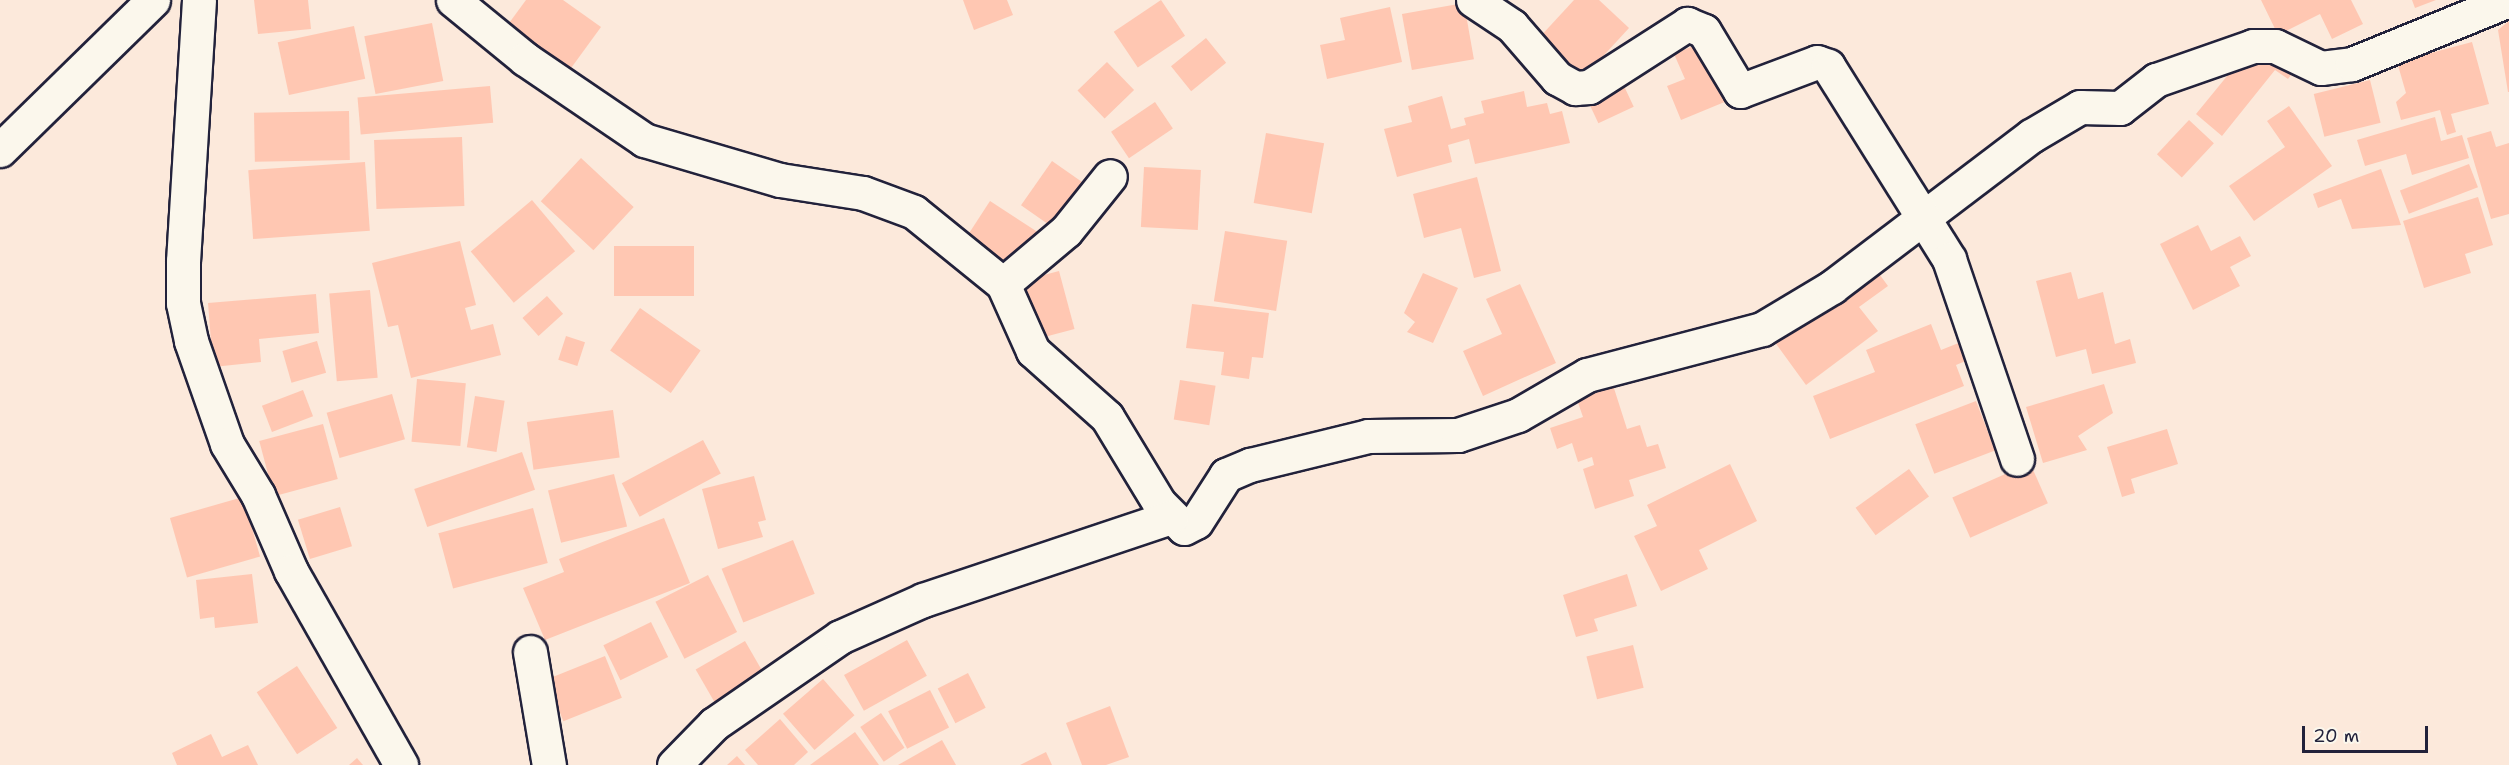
<!DOCTYPE html>
<html>
<head>
<meta charset="utf-8">
<style>
  body { margin:0 }
  #map { position:relative; width:2509px; height:765px; overflow:hidden; background:#fce9db; font-family:"Shantell Sans",sans-serif }
  div>[style] { position:absolute }
  [style*='--x'] { left:calc(var(--x)*1px); top:calc(var(--y)*1px); width:calc(var(--w)*1px); rotate:calc(var(--a)*1deg) }
  .building>* { inset:0; background:#ffc7b2; transform-origin:0 0 }
  .roads { filter:drop-shadow(2px 0 #22223b) drop-shadow(-2px 0 #22223b) drop-shadow(0 2px #22223b) drop-shadow(0 -2px #22223b) }
  .street>* { height:33px; margin:-16.5px; padding:0 16.5px; transform-origin:16.5px; border-radius:16.5px; background:#fbf7ec }
  span { translate:-50% -50%; white-space:nowrap; text-align:center; line-height:1.15; -webkit-text-stroke:5px #fbf7ec; paint-order:stroke }
  .scale { position:absolute; left:2302px; top:726px; width:126px; height:27px; box-sizing:border-box; border:3px solid #22223b; border-top:0; padding-left:8px; font-size:18px; line-height:21px; white-space:nowrap; color:#22223b; -webkit-text-stroke:4px #fbf7ec; paint-order:stroke }
</style>
</head>
<body>
<div id="map">
  <div class="building">
    <i style="clip-path:polygon(254px 0,308px 0,311px 29px,258px 34px)"></i>
    <i style="clip-path:polygon(526px 0,563px 0,601px 27px,566px 75px,504px 30px)"></i>
    <i style="clip-path:polygon(963px 0,1007px 0,1013px 15px,974px 30px)"></i>
    <i style="left:1161px;top:0;width:43px;height:57px;rotate:56deg"></i>
    <i style="clip-path:polygon(1574px 0,1599px 0,1629px 28px,1582px 79px,1538px 39px)"></i>
    <i style="clip-path:polygon(2261px 0,2351px 0,2363px 24px,2332px 39px,2320px 14px,2278px 35px)"></i>
    <i style="clip-path:polygon(2412px 0,2436px 0,2415px 8px)"></i>
    <i style="left:1464px;top:3px;width:57px;height:63px;rotate:80deg"></i>
    <i style="clip-path:polygon(1390px 7px,1402px 62px,1327px 79px,1320px 45px,1345px 40px,1340px 18px)"></i>
    <i style="clip-path:polygon(2509px 21px,2509px 92px,2508px 92px,2498px 30px)"></i>
    <i style="left:432px;top:23px;width:59px;height:69px;rotate:79deg"></i>
    <i style="left:354px;top:26px;width:54px;height:78px;rotate:78deg"></i>
    <i style="left:1206px;top:38px;width:32px;height:45px;rotate:51deg"></i>
    <i style="clip-path:polygon(1703px 42px,1727px 101px,1681px 120px,1667px 86px,1685px 79px,1674px 54px)"></i>
    <i style="clip-path:polygon(2472px 42px,2489px 104px,2451px 114px,2456px 132px,2447px 135px,2440px 110px,2401px 120px,2396px 102px,2406px 93px,2397px 62px)"></i>
    <i style="clip-path:polygon(2271px 53px,2294px 71px,2288px 79px,2275px 70px,2222px 136px,2196px 114px,2241px 59px)"></i>
    <i style="left:1107px;top:62px;width:39px;height:41px;rotate:46deg"></i>
    <i style="left:2370px;top:80px;width:44px;height:58px;rotate:76deg"></i>
    <i style="left:490px;top:86px;width:37px;height:133px;rotate:85deg"></i>
    <i style="left:1624px;top:86px;width:23px;height:39px;rotate:65deg"></i>
    <i style="clip-path:polygon(1524px 91px,1527px 107px,1547px 103px,1550px 114px,1562px 111px,1570px 143px,1475px 164px,1469px 139px,1448px 145px,1452px 162px,1397px 177px,1384px 129px,1412px 122px,1408px 106px,1442px 96px,1451px 129px,1466px 125px,1464px 118px,1484px 113px,1481px 101px)"></i>
    <i style="left:1155px;top:102px;width:32px;height:53px;rotate:56deg"></i>
    <i style="clip-path:polygon(2289px 106px,2332px 166px,2254px 221px,2229px 186px,2285px 147px,2267px 121px)"></i>
    <i style="left:349px;top:111px;width:49px;height:95px;rotate:89deg"></i>
    <i style="clip-path:polygon(2435px 117px,2441px 141px,2462px 135px,2469px 158px,2412px 175px,2406px 154px,2365px 166px,2357px 140px)"></i>
    <i style="left:2189px;top:120px;width:34px;height:47px;rotate:43deg"></i>
    <i style="clip-path:polygon(2491px 131px,2496px 147px,2509px 143px,2509px 214px,2491px 219px,2467px 138px)"></i>
    <i style="left:1266px;top:133px;width:59px;height:71px;rotate:10deg"></i>
    <i style="left:462px;top:137px;width:69px;height:88px;rotate:88deg"></i>
    <i style="left:581px;top:158px;width:72px;height:59px;rotate:43deg"></i>
    <i style="left:1052px;top:161px;width:45px;height:54px;rotate:35deg"></i>
    <i style="left:365px;top:162px;width:69px;height:117px;rotate:86deg"></i>
    <i style="left:2469px;top:164px;width:25px;height:74px;rotate:69deg"></i>
    <i style="left:1144px;top:167px;width:57px;height:60px;rotate:3deg"></i>
    <i style="clip-path:polygon(2381px 169px,2401px 225px,2352px 229px,2341px 199px,2318px 208px,2313px 194px)"></i>
    <i style="clip-path:polygon(1477px 177px,1501px 271px,1474px 278px,1461px 228px,1424px 238px,1413px 194px)"></i>
    <i style="clip-path:polygon(2478px 197px,2493px 245px,2465px 254px,2471px 273px,2424px 288px,2403px 221px)"></i>
    <i style="left:532px;top:200px;width:67px;height:80px;rotate:50deg"></i>
    <i style="left:990px;top:201px;width:60px;height:48px;rotate:33deg"></i>
    <i style="clip-path:polygon(2198px 225px,2211px 251px,2240px 236px,2251px 256px,2230px 267px,2240px 286px,2193px 310px,2160px 244px)"></i>
    <i style="left:1225px;top:231px;width:63px;height:71px;rotate:9deg"></i>
    <i style="clip-path:polygon(460px 241px,476px 305px,465px 308px,471px 330px,493px 324px,501px 355px,411px 378px,398px 325px,388px 327px,372px 263px)"></i>
    <i style="left:614px;top:246px;width:80px;height:50px"></i>
    <i style="clip-path:polygon(1874px 267px,1888px 286px,1859px 307px,1878px 331px,1806px 385px,1774px 341px)"></i>
    <i style="left:1059px;top:271px;width:60px;height:42px;rotate:75deg"></i>
    <i style="clip-path:polygon(2071px 272px,2078px 299px,2103px 292px,2115px 344px,2130px 339px,2136px 363px,2092px 374px,2086px 349px,2056px 357px,2036px 281px)"></i>
    <i style="clip-path:polygon(1423px 273px,1458px 288px,1433px 343px,1407px 332px,1415px 322px,1404px 313px)"></i>
    <i style="clip-path:polygon(1520px 284px,1556px 363px,1483px 396px,1463px 351px,1502px 334px,1486px 299px)"></i>
    <i style="left:370px;top:290px;width:88px;height:41px;rotate:85deg"></i>
    <i style="clip-path:polygon(316px 294px,319px 333px,259px 339px,261px 362px,213px 367px,208px 303px)"></i>
    <i style="left:547px;top:296px;width:24px;height:33px;rotate:48deg"></i>
    <i style="clip-path:polygon(1192px 304px,1269px 313px,1263px 358px,1252px 357px,1249px 379px,1221px 375px,1224px 352px,1186px 348px)"></i>
    <i style="left:640px;top:308px;width:74px;height:52px;rotate:35deg"></i>
    <i style="clip-path:polygon(1931px 324px,1941px 350px,1961px 342px,1968px 360px,1956px 365px,1964px 386px,1830px 439px,1813px 396px,1875px 372px,1866px 350px)"></i>
    <i style="left:566px;top:336px;width:20px;height:25px;rotate:18deg"></i>
    <i style="left:317px;top:341px;width:33px;height:36px;rotate:74deg"></i>
    <i style="left:417px;top:379px;width:49px;height:63px;rotate:5deg"></i>
    <i style="left:1180px;top:380px;width:36px;height:40px;rotate:9deg"></i>
    <i style="clip-path:polygon(1612px 382px,1627px 429px,1640px 425px,1647px 447px,1658px 444px,1666px 468px,1629px 480px,1634px 496px,1595px 509px,1583px 469px,1594px 465px,1592px 457px,1578px 462px,1572px 443px,1557px 449px,1550px 428px,1583px 417px,1575px 394px)"></i>
    <i style="clip-path:polygon(2104px 384px,2113px 413px,2078px 436px,2087px 450px,2043px 463px,2026px 407px)"></i>
    <i style="left:303px;top:390px;width:28px;height:44px;rotate:69deg"></i>
    <i style="left:392px;top:394px;width:47px;height:68px;rotate:74deg"></i>
    <i style="left:475px;top:396px;width:30px;height:52px;rotate:9deg"></i>
    <i style="left:1976px;top:401px;width:53px;height:65px;rotate:69deg"></i>
    <i style="left:613px;top:410px;width:48px;height:87px;rotate:82deg"></i>
    <i style="left:323px;top:424px;width:57px;height:66px;rotate:75deg"></i>
    <i style="clip-path:polygon(2167px 429px,2178px 464px,2131px 479px,2135px 493px,2122px 497px,2107px 447px)"></i>
    <i style="left:703px;top:440px;width:38px;height:92px;rotate:62deg"></i>
    <i style="left:522px;top:452px;width:40px;height:114px;rotate:71deg"></i>
    <i style="left:2030px;top:463px;width:44px;height:85px;rotate:66deg"></i>
    <i style="clip-path:polygon(1730px 464px,1757px 521px,1699px 550px,1708px 569px,1661px 591px,1634px 536px,1657px 526px,1647px 505px)"></i>
    <i style="left:1909px;top:469px;width:34px;height:66px;rotate:54deg"></i>
    <i style="left:614px;top:474px;width:54px;height:68px;rotate:76deg"></i>
    <i style="clip-path:polygon(754px 476px,766px 520px,758px 522px,763px 537px,718px 549px,702px 489px)"></i>
    <i style="left:243px;top:497px;width:62px;height:76px;rotate:74deg"></i>
    <i style="left:340px;top:507px;width:41px;height:44px;rotate:73deg"></i>
    <i style="left:533px;top:508px;width:57px;height:98px;rotate:75deg"></i>
    <i style="clip-path:polygon(664px 518px,690px 583px,545px 640px,523px 588px,564px 572px,559px 559px)"></i>
    <i style="left:793px;top:540px;width:58px;height:77px;rotate:68deg"></i>
    <i style="clip-path:polygon(252px 574px,258px 623px,215px 628px,214px 617px,200px 619px,196px 580px)"></i>
    <i style="clip-path:polygon(1627px 574px,1637px 606px,1594px 619px,1598px 631px,1576px 637px,1563px 595px)"></i>
    <i style="left:708px;top:575px;width:64px;height:59px;rotate:63deg"></i>
    <i style="left:651px;top:622px;width:39px;height:53px;rotate:64deg"></i>
    <i style="left:907px;top:640px;width:41px;height:72px;rotate:61deg"></i>
    <i style="left:745px;top:641px;width:42px;height:57px;rotate:60deg"></i>
    <i style="left:1633px;top:645px;width:44px;height:48px;rotate:76deg"></i>
    <i style="left:605px;top:656px;width:45px;height:63px;rotate:68deg"></i>
    <i style="left:297px;top:666px;width:74px;height:48px;rotate:57deg"></i>
    <i style="left:968px;top:673px;width:39px;height:34px;rotate:63deg"></i>
    <i style="left:823px;top:679px;width:48px;height:53px;rotate:49deg"></i>
    <i style="left:930px;top:690px;width:42px;height:47px;rotate:63deg"></i>
    <i style="clip-path:polygon(1110px 706px,1129px 757px,1106px 765px,1082px 765px,1066px 723px)"></i>
    <i style="left:881px;top:713px;width:42px;height:25px;rotate:56deg"></i>
    <i style="clip-path:polygon(780px 719px,808px 752px,794px 765px,758px 765px,745px 750px)"></i>
    <i style="clip-path:polygon(855px 732px,879px 765px,810px 765px)"></i>
    <i style="clip-path:polygon(211px 734px,222px 757px,248px 745px,258px 765px,177px 765px,172px 753px)"></i>
    <i style="clip-path:polygon(942px 740px,956px 765px,898px 765px)"></i>
    <i style="clip-path:polygon(1046px 752px,1052px 765px,1020px 765px)"></i>
    <i style="clip-path:polygon(737px 756px,745px 765px,727px 765px)"></i>
    <i style="clip-path:polygon(357px 758px,363px 765px,349px 765px)"></i>
  </div>
  <div class="roads">
    <div class="street">
      <i style="--x:199;--y:0;--w:261;--a:93.5"></i>
      <i style="--x:183;--y:261;--w:42;--a:90"></i>
      <i style="--x:183;--y:303;--w:39;--a:78"></i>
      <i style="--x:191;--y:341;--w:109;--a:70.7"></i>
      <i style="--x:227;--y:444;--w:60;--a:58.7"></i>
      <i style="--x:258;--y:495;--w:83;--a:66.5"></i>
      <i style="--x:291;--y:571;--w:223;--a:60.4"></i>
      <i style="--x:453;--y:0;--w:93;--a:39.3"></i>
      <i style="--x:525;--y:59;--w:144;--a:34.2"></i>
      <i style="--x:644;--y:140;--w:142;--a:16.4"></i>
      <i style="--x:780;--y:180;--w:84;--a:8.9"></i>
      <i style="--x:863;--y:193;--w:54;--a:20.4"></i>
      <i style="--x:914;--y:212;--w:114;--a:39"></i>
      <i style="--x:1003;--y:284;--w:73;--a:65.9"></i>
      <i style="--x:1033;--y:351;--w:99;--a:41.7"></i>
      <i style="--x:1107;--y:417;--w:100;--a:58.8"></i>
      <i style="--x:1159;--y:503;--w:35;--a:45"></i>
      <i style="--x:1184;--y:528;--w:13;--a:-27"></i>
      <i style="--x:1196;--y:522;--w:56;--a:-57.4"></i>
      <i style="--x:1226;--y:475;--w:26;--a:-23"></i>
      <i style="--x:1250;--y:465;--w:122;--a:-13.8"></i>
      <i style="--x:1368;--y:436;--w:90;--a:-0.6"></i>
      <i style="--x:1458;--y:435;--w:63;--a:-18.4"></i>
      <i style="--x:1518;--y:415;--w:80;--a:-30.1"></i>
      <i style="--x:1587;--y:375;--w:181;--a:-14.7"></i>
      <i style="--x:1762;--y:329;--w:82;--a:-31"></i>
      <i style="--x:1832;--y:287;--w:250;--a:-37.2"></i>
      <i style="--x:2031;--y:136;--w:57;--a:-30.6"></i>
      <i style="--x:2080;--y:107;--w:40;--a:1.4"></i>
      <i style="--x:2120;--y:108;--w:46;--a:-37.9"></i>
      <i style="--x:2156;--y:80;--w:103;--a:-19.3"></i>
      <i style="--x:2253;--y:46;--w:22;--a:0"></i>
      <i style="--x:2275;--y:46;--w:51;--a:25.6"></i>
      <i style="--x:2321;--y:68;--w:31;--a:-7"></i>
      <i style="--x:2352;--y:64;--w:170;--a:-22.2"></i>
      <i style="--x:1473;--y:0;--w:47;--a:33.7"></i>
      <i style="--x:1512;--y:26;--w:69;--a:49.1"></i>
      <i style="--x:1557;--y:78;--w:21;--a:29"></i>
      <i style="--x:1575;--y:88;--w:14;--a:-4"></i>
      <i style="--x:1589;--y:87;--w:117;--a:-32.7"></i>
      <i style="--x:1687;--y:24;--w:18;--a:22"></i>
      <i style="--x:1704;--y:31;--w:70;--a:59"></i>
      <i style="--x:1740;--y:91;--w:82;--a:-20.6"></i>
      <i style="--x:1817;--y:62;--w:12;--a:20"></i>
      <i style="--x:1828;--y:66;--w:228;--a:57.9"></i>
      <i style="--x:1949;--y:259;--w:211;--a:71.2"></i>
      <i style="--x:0;--y:150;--w:214;--a:-44.4"></i>
      <i style="--x:1003;--y:284;--w:82;--a:-40.1"></i>
      <i style="--x:1066;--y:231;--w:70;--a:-51.3"></i>
      <i style="--x:530;--y:652;--w:115;--a:80.5"></i>
      <i style="--x:674;--y:765;--w:57;--a:-45.7"></i>
      <i style="--x:714;--y:724;--w:153;--a:-34.6"></i>
      <i style="--x:840;--y:637;--w:91;--a:-24"></i>
      <i style="--x:923;--y:600;--w:262;--a:-18.5"></i>
    </div>
  </div>
  <div class="scale">20 m</div>
</div>
</body>
</html>
